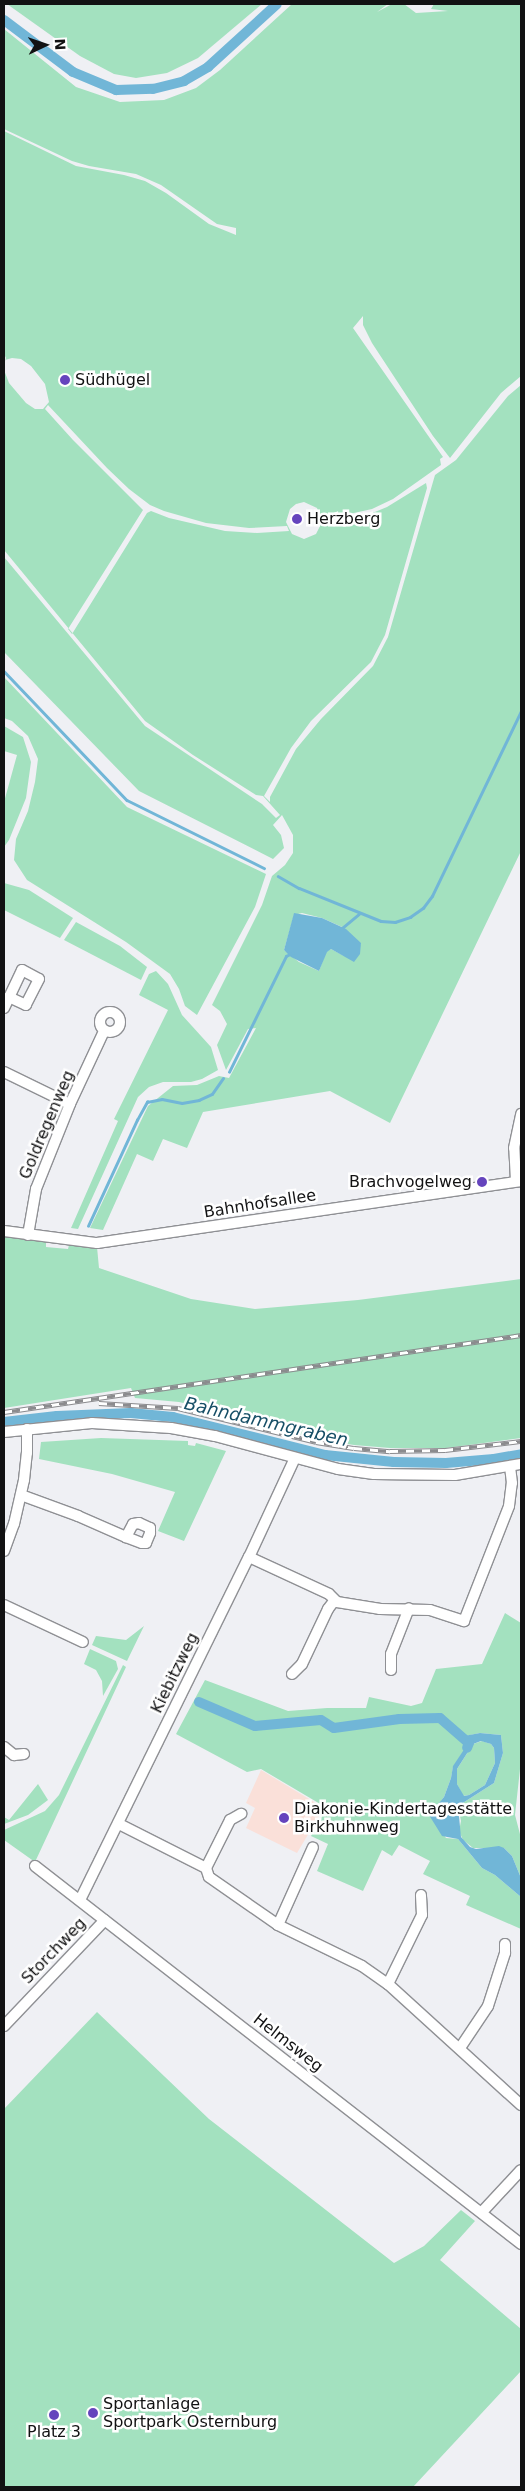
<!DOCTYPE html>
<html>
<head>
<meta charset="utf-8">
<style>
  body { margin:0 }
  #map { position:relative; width:525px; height:2491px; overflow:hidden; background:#eff0f4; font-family:"DejaVu Sans",sans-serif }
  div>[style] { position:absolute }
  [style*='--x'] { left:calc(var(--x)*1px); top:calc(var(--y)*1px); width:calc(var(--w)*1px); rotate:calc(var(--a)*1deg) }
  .education>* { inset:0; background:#fae0d9 }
  .green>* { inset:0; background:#a3e1bf }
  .water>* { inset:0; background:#71b6d7 }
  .stream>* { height:2.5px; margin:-1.25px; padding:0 1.25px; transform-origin:1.25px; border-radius:1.25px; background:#71b6d7 }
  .canal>* { height:10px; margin:-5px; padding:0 5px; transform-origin:5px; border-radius:5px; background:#71b6d7 }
  .roads { filter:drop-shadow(1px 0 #8f9094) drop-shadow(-1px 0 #8f9094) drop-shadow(0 1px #8f9094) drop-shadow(0 -1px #8f9094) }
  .minor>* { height:10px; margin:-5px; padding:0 5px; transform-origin:5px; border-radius:5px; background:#fff }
  .minor>.ring { margin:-5px; padding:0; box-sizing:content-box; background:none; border:10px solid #fff; border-radius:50% }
  .rail>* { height:4.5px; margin-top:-2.25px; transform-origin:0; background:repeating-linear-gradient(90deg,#fff 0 8px,#8b8b8e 0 16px); box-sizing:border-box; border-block:1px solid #8b8b8e }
  .dots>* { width:14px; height:14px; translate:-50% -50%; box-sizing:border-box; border:2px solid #fff; border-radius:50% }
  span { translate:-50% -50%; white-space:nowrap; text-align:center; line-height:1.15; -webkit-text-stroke:5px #fff; paint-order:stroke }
  .poi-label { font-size:16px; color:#121213 }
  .left { translate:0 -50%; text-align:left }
  .right { translate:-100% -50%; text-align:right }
  .street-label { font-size:16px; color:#121213 }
  .water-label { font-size:18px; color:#164e66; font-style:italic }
  .frame { position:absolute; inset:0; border:5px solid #121213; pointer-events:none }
  .north { position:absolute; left:20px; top:20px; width:50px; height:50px; -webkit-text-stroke:4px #fff; paint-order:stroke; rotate:87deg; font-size:14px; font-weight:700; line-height:20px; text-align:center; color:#121213 }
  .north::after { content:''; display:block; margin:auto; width:18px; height:22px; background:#121213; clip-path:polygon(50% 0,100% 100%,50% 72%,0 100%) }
</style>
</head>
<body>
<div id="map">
  <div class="education">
    <i style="clip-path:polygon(261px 1770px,324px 1808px,297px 1853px,246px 1828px,255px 1808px,246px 1803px)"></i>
  </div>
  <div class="green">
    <i style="clip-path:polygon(7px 4px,262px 4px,198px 58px,167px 73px,136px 78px,114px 74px,80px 56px)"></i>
    <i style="clip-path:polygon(evenodd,292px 4px,388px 4px,377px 12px,392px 4px,404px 4px,416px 13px,448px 11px,431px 9px,434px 4px,521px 4px,521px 376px,501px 393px,450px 458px,433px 436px,372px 343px,363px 325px,363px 316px,353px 328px,443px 457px,440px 459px,441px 465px,393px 499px,372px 509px,322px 520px,323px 524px,370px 514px,387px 507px,426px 483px,427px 488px,385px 635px,371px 662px,311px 721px,291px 748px,264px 796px,270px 802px,270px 797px,296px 749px,321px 719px,373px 666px,388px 637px,435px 475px,456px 460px,508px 396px,521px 385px,521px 851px,390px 1123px,330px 1091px,203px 1112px,187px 1148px,163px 1139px,153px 1161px,137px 1154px,103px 1230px,90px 1228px,148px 1106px,173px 1086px,197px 1085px,219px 1076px,229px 1078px,256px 1028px,248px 1029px,226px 1070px,217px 1045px,227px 1024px,220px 1011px,212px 1005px,262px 905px,272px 876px,285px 865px,293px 853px,293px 835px,282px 815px,273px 825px,281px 835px,284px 848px,273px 859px,139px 791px,4px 652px,4px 557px,145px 726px,262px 804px,276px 818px,280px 815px,263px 796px,256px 795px,193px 755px,145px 721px,4px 550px,4px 370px,9px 383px,26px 403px,35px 409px,43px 409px,49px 402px,45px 384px,31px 366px,21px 359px,12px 358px,5px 360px,4px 364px,6px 358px,4px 354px,4px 131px,76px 166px,124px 175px,145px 181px,166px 193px,209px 224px,236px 235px,236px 228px,217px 224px,161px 185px,136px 174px,89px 166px,72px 161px,4px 129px,4px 29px,76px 87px,120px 102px,164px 100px,196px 88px,220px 70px,292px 4px,48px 405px,107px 468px,129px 489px,150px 505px,164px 511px,206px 523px,249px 528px,287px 526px,289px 531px,257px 533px,225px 531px,169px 518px,151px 511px,147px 513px,72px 634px,68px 629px,143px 510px,73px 440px,45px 409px,48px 405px,292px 4px,304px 502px,317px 508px,322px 522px,316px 534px,304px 539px,292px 534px,286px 522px,290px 509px,296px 504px,304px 502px,292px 4px,302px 913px,322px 918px,342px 927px,361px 944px,344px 956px,331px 949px,326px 952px,319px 971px,299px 962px,284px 950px,294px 915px,302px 913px)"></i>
    <i style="clip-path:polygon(4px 677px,127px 807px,266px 874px,255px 907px,197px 1015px,185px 1006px,179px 989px,170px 974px,126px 942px,27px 880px,14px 860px,16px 839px,28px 811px,35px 782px,38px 759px,28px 736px,12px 721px,4px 718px)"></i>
    <i style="clip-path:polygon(4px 726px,23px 737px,31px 762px,26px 798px,9px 840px,4px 847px,4px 802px,17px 755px,4px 751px)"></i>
    <i style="clip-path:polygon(4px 883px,29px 890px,73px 918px,60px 938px,4px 910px)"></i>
    <i style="clip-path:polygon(76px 922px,120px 946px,147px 967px,141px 980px,64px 940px)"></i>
    <i style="clip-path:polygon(156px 971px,168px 984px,182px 1015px,211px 1047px,218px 1070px,202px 1079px,191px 1082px,163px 1082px,149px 1087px,138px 1097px,78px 1229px,71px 1228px,118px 1121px,114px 1119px,168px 1010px,139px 995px,149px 974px)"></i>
    <i style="clip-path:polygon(4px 1235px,46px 1242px,46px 1247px,68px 1249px,69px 1245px,97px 1247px,99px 1268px,191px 1299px,255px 1309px,358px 1300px,521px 1279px,521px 1438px,446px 1448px,390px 1448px,354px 1445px,316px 1439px,246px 1418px,179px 1402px,135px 1398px,131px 1388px,4px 1408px)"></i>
    <i style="clip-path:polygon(101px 1438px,188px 1441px,188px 1445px,195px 1446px,196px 1443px,226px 1451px,184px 1541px,158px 1531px,175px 1492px,112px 1474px,39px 1459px,41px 1442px)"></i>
    <i style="clip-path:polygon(505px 1613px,521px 1623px,521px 1760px,515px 1815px,521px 1838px,521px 1878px,512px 1856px,504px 1848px,473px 1848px,463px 1840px,459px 1831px,461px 1821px,458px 1806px,494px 1783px,503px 1753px,501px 1735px,480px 1733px,465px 1736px,465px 1749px,453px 1767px,451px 1778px,444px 1797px,430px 1815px,446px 1838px,458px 1839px,482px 1868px,495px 1875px,521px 1897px,521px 1929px,466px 1905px,470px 1896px,423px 1874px,430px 1861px,399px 1845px,392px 1856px,382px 1850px,363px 1891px,317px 1871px,328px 1844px,311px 1836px,327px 1808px,261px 1769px,247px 1772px,176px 1734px,205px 1680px,288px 1711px,327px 1708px,366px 1708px,369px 1697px,411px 1706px,422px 1703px,436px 1669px,482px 1664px)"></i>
    <i style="clip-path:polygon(144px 1626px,127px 1661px,92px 1645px,96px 1636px,126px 1640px)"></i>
    <i style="clip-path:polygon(90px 1649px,116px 1661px,118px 1669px,103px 1696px,102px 1681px,96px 1670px,84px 1664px)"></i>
    <i style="clip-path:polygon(123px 1665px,126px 1667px,35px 1862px,4px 1840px,4px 1830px,45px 1811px,59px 1795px)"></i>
    <i style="clip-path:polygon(482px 1741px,491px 1744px,494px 1748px,495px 1763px,485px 1785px,469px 1795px,463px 1796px,457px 1784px,457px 1769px,473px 1744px)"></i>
    <i style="clip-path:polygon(38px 1784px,48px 1800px,28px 1815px,4px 1824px,4px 1817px,9px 1820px)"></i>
    <i style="clip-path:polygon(97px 2012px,209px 2119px,394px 2263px,424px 2246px,461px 2210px,475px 2221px,440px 2260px,521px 2329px,521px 2371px,413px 2487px,4px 2487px,4px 2109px)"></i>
  </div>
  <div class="water">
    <i style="clip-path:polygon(294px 913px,322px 918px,346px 929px,361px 943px,360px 954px,354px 962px,331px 949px,327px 952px,319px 971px,291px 957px,284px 950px)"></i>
    <i style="clip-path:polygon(evenodd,480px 1733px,501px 1735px,503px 1753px,494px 1783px,458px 1806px,461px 1837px,470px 1847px,476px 1849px,499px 1846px,504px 1848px,512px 1856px,521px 1878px,521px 1897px,495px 1875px,482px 1868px,458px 1839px,442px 1836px,429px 1815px,444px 1797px,451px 1778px,453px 1766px,465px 1748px,464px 1736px,480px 1733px,481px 1741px,491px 1744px,494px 1748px,495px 1763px,485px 1785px,469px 1795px,464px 1796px,457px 1784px,457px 1769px,473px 1744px,481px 1741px)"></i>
  </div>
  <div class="stream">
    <i style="--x:4;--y:671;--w:178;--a:46.4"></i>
    <i style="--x:127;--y:800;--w:153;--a:26.4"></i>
    <i style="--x:278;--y:876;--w:24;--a:30"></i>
    <i style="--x:299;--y:888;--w:88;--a:21.9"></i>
    <i style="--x:381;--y:921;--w:14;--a:4"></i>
    <i style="--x:395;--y:922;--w:16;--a:-18"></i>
    <i style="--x:410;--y:917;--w:16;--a:-35"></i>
    <i style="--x:423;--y:908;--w:15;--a:-53"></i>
    <i style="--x:432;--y:896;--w:205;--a:-64.3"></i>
    <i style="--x:341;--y:929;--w:23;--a:-40"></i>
    <i style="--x:229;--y:1072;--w:129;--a:-63.8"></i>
    <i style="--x:286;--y:956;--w:7;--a:-27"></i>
    <i style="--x:88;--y:1226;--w:117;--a:-65.2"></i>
    <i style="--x:137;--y:1120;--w:21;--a:-61"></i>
    <i style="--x:147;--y:1102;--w:15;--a:-11"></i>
    <i style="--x:162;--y:1099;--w:20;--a:11"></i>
    <i style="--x:182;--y:1103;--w:17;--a:-10"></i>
    <i style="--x:199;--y:1100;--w:14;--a:-25"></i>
    <i style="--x:212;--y:1094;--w:19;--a:-55"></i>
  </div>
  <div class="canal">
    <i style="--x:4;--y:20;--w:86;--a:37"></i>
    <i style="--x:73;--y:72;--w:47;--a:22.7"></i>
    <i style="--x:116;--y:90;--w:37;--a:-2"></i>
    <i style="--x:153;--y:89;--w:32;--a:-14"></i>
    <i style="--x:184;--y:81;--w:28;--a:-30"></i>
    <i style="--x:208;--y:67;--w:93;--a:-42.4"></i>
    <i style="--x:4;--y:1422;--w:53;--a:-6.5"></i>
    <i style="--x:57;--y:1416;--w:74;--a:-2.3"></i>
    <i style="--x:131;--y:1413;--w:42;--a:5.4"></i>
    <i style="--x:173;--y:1417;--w:157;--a:14"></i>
    <i style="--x:325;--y:1455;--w:69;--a:5.8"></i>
    <i style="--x:394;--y:1462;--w:52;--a:1.1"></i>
    <i style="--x:446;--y:1463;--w:48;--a:-4.8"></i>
    <i style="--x:494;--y:1459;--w:27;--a:-10"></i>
    <i style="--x:199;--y:1702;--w:61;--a:23.2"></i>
    <i style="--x:255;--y:1726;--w:66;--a:-5.2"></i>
    <i style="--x:321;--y:1720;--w:15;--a:32"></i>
    <i style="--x:334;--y:1728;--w:66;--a:-7.9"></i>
    <i style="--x:399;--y:1719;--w:41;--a:-1.4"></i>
    <i style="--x:440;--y:1718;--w:38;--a:41"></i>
    <i style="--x:469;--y:1743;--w:5;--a:112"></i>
  </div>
  <div class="roads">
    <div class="minor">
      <i style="--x:4;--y:1008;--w:42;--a:-64.7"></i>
      <i style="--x:22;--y:970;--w:19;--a:28"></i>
      <i style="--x:39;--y:979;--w:29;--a:117"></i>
      <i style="--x:26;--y:1005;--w:19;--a:-155"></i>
      <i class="ring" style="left:100px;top:1012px;width:10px;height:10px"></i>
      <i style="--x:4;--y:1072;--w:73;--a:25.9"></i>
      <i style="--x:516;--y:1181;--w:33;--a:-93"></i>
      <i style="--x:514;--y:1148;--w:35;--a:-78"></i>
      <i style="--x:4;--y:1231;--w:94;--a:7.4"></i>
      <i style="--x:97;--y:1243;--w:429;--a:-8.3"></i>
      <i style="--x:28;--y:1235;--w:47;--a:-80.1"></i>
      <i style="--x:36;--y:1189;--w:92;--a:-68.2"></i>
      <i style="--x:70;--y:1104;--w:81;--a:-65"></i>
      <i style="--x:4;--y:1432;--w:88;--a:-5.8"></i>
      <i style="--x:92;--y:1423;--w:79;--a:3.6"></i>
      <i style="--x:171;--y:1428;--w:45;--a:10.3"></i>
      <i style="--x:215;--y:1436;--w:127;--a:15"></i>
      <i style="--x:338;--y:1469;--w:36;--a:8"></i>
      <i style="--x:374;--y:1474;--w:81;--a:0.7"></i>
      <i style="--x:455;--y:1475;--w:67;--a:-9.5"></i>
      <i style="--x:21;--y:1495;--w:61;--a:20.2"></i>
      <i style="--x:78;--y:1516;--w:52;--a:23.6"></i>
      <i style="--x:126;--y:1537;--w:17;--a:21"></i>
      <i style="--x:142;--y:1543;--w:4;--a:0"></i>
      <i style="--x:146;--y:1543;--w:11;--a:-68"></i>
      <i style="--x:150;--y:1533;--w:5;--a:-90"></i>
      <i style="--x:150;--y:1528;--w:12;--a:-156"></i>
      <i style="--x:139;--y:1523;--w:6;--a:171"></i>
      <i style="--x:133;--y:1524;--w:15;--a:118"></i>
      <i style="--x:4;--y:1551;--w:29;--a:-70"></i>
      <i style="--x:14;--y:1524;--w:45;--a:-77.2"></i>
      <i style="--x:24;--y:1480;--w:27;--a:-84"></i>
      <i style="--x:27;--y:1453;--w:24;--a:-90"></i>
      <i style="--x:249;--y:1557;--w:88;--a:24.8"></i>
      <i style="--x:329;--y:1594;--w:11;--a:45"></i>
      <i style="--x:337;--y:1602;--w:44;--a:9.2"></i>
      <i style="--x:380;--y:1609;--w:50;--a:1.1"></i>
      <i style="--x:430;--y:1610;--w:36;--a:18"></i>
      <i style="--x:464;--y:1621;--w:123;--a:-68.6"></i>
      <i style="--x:509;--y:1506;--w:23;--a:-83"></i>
      <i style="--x:512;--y:1483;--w:16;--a:-97"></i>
      <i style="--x:4;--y:1605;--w:87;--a:25.1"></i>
      <i style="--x:391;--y:1670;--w:16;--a:-90"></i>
      <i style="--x:391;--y:1654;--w:49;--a:-68.6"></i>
      <i style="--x:292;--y:1674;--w:14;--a:-45"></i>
      <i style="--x:302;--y:1664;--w:61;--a:-64.7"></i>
      <i style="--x:328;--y:1609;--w:10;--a:-53"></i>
      <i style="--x:4;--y:1747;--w:13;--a:39"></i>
      <i style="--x:14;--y:1755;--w:10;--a:-6"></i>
      <i style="--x:119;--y:1824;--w:97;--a:26.8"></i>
      <i style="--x:206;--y:1868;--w:9;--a:72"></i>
      <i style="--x:209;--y:1877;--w:84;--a:34.8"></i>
      <i style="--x:278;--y:1925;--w:85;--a:-65.8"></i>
      <i style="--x:35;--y:1866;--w:616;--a:37.87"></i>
      <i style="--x:206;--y:1868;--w:54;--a:-63.4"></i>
      <i style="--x:230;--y:1820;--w:13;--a:-29"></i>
      <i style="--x:80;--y:1900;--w:382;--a:-63.8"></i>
      <i style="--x:249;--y:1557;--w:109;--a:-65.1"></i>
      <i style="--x:278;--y:1925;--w:93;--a:26"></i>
      <i style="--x:362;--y:1966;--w:32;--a:35"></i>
      <i style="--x:388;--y:1984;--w:180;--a:42.3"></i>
      <i style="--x:388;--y:1984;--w:77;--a:-63.8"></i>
      <i style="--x:422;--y:1915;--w:20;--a:-93"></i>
      <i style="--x:4;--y:2026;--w:146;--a:-46.4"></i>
      <i style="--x:460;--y:2048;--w:50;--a:-56.3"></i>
      <i style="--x:488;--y:2006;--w:56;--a:-72.2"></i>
      <i style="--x:505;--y:1953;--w:9;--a:-90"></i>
      <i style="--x:482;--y:2212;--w:57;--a:-47.1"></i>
    </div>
  </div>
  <div class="rail">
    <i style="--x:99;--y:1403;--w:79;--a:3.6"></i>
    <i style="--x:178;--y:1408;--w:142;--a:13.8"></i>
    <i style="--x:316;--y:1442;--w:38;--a:9"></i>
    <i style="--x:354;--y:1448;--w:36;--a:5"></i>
    <i style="--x:390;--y:1451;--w:55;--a:-1"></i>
    <i style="--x:445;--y:1450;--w:77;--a:-6.8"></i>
    <i style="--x:4;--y:1412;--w:523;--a:-8.47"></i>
  </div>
  <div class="dots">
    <i style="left:65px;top:380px;background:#6544bd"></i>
    <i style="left:297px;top:519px;background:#6544bd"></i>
    <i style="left:482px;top:1182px;background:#6544bd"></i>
    <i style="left:284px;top:1818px;background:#6544bd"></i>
    <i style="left:93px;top:2413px;background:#6544bd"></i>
    <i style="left:54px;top:2415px;background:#6544bd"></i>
  </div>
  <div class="poi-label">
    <span class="left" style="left:75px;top:380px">Südhügel</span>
    <span class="left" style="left:307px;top:519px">Herzberg</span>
    <span class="right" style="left:472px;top:1182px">Brachvogelweg</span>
    <span class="left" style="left:294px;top:1818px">Diakonie-Kindertagesstätte<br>Birkhuhnweg</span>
    <span class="left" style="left:103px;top:2413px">Sportanlage<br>Sportpark Osternburg</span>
    <span style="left:54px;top:2432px">Platz 3</span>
  </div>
  <div class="street-label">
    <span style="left:47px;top:1125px;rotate:-67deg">Goldregenweg</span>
    <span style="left:260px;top:1204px;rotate:-9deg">Bahnhofsallee</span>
    <span style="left:175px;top:1673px;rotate:-64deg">Kiebitzweg</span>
    <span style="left:54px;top:1951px;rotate:-46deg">Storchweg</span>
    <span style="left:288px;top:2043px;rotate:38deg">Helmsweg</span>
  </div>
  <div class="water-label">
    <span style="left:266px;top:1422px;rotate:13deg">Bahndammgraben</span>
  </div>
  <div class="frame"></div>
  <div class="north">N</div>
</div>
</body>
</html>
